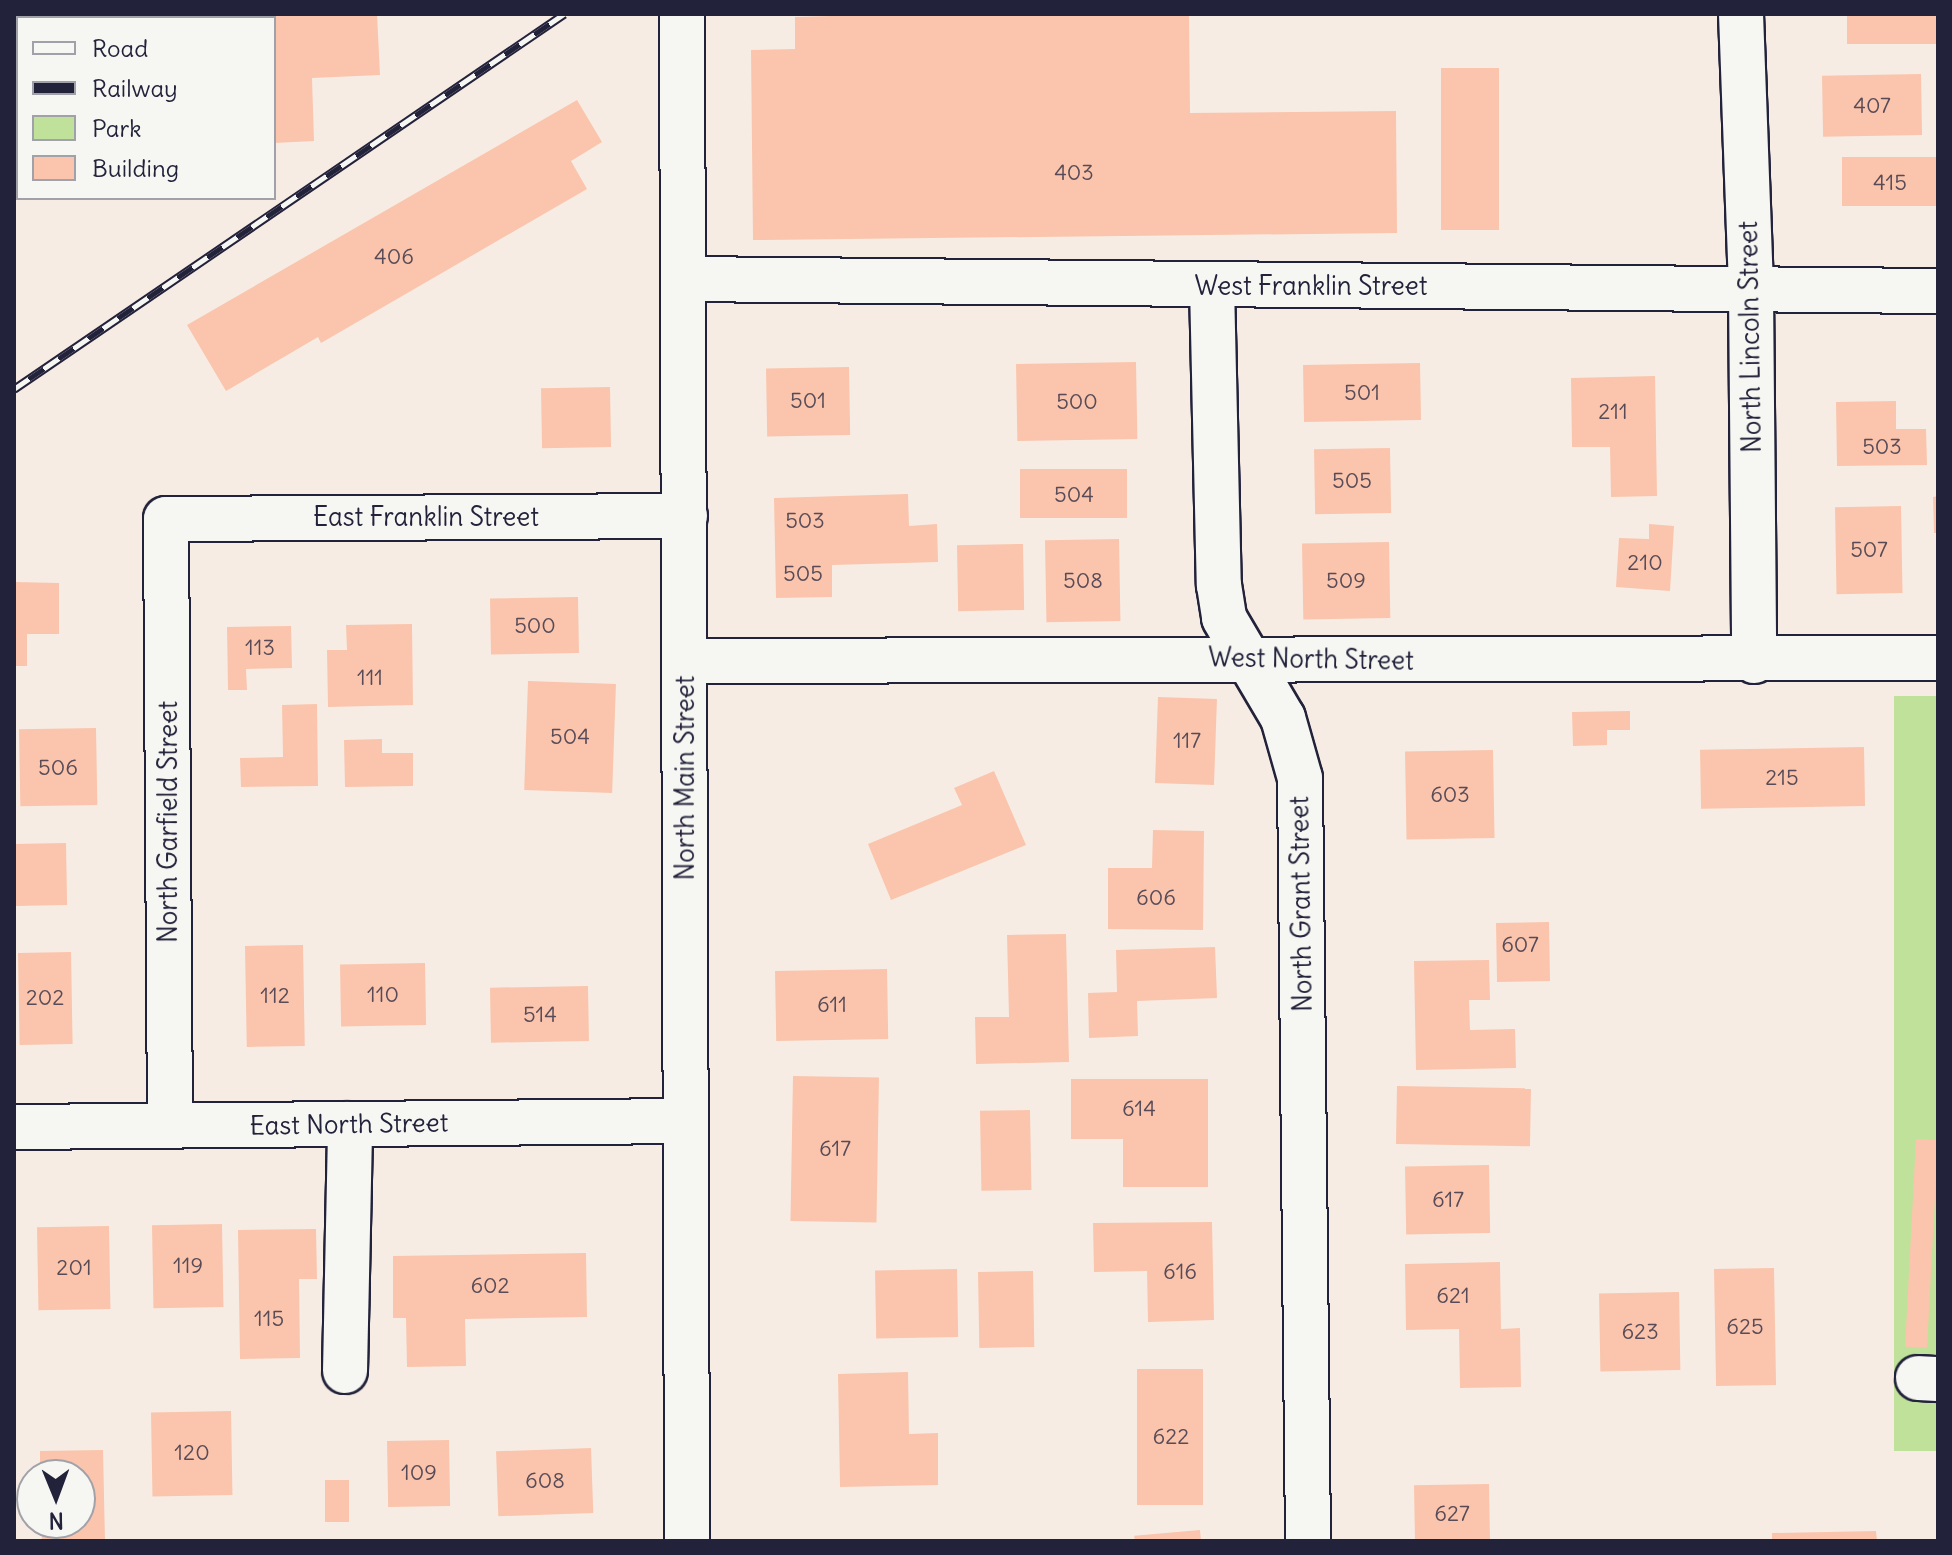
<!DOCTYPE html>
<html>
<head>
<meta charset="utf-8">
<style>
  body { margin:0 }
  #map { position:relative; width:1952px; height:1555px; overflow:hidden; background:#f7ece4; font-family:Delius,sans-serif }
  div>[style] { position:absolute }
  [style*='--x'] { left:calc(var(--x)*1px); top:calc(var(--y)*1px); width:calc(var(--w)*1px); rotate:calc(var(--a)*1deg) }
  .green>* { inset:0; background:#c0e199; transform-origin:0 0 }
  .building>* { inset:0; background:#fac5ac; transform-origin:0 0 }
  .roads { filter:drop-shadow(2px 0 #22223b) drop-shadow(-2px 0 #22223b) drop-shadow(0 2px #22223b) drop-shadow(0 -2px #22223b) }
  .minor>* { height:44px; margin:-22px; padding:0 22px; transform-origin:22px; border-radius:22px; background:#f6f6f2 }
  .major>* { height:44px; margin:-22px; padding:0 22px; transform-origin:22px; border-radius:22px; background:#f6f6f2 }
  .rail>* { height:9px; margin-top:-4.5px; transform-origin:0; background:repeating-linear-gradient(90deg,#f6f6f2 0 18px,#22223b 0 36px); box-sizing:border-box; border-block:2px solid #22223b }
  span { translate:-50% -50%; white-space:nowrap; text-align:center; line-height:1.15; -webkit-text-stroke:6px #f6f6f2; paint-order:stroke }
  .number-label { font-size:22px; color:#584b57 }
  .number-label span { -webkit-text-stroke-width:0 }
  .street-label { font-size:26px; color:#22223b }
  .frame { position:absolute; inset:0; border:16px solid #22223b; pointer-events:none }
  .legend { position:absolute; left:16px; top:16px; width:260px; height:184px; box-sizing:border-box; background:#f6f6f2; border:2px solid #a1a1a9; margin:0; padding:10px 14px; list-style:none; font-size:24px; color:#22223b }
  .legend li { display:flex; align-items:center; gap:16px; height:40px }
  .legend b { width:40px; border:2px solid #a1a1a9 }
  .north { position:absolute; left:16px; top:1459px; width:80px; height:80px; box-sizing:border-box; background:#f6f6f2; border:2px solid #a1a1a9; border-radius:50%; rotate:179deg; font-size:22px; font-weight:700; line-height:32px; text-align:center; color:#22223b }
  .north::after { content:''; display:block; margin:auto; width:28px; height:36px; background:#22223b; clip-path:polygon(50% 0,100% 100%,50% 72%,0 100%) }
</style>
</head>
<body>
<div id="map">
  <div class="green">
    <i style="left:1894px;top:696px;width:44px;height:755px"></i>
  </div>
  <div class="building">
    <i style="left:24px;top:14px;width:45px;height:4px"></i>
    <i style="clip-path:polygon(195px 14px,377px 14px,380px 75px,312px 78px,314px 141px,274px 143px,274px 18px)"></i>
    <i style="clip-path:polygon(899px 14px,1189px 14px,1190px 113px,1396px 111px,1397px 233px,753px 240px,751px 50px,795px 49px,795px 17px)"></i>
    <i style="left:1847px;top:14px;width:91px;height:30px"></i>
    <i style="left:1441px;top:68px;width:58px;height:162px"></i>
    <i style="left:1921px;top:74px;width:61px;height:99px;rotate:89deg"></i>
    <i style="clip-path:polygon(577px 100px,602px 142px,571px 161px,587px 189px,321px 343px,318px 337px,226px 391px,187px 325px)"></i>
    <i style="left:1938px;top:157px;width:49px;height:96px;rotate:90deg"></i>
    <i style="left:1136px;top:362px;width:77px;height:120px;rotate:89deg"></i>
    <i style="left:1420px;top:363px;width:57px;height:117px;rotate:89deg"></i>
    <i style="left:849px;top:367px;width:68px;height:83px;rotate:89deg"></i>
    <i style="clip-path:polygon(1655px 376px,1657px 496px,1611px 497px,1610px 447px,1572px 447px,1571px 378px)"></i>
    <i style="left:610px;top:387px;width:60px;height:69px;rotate:89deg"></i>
    <i style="clip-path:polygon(1896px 401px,1896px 429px,1926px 429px,1927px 465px,1837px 466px,1836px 402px)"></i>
    <i style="left:1390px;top:448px;width:65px;height:76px;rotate:89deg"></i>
    <i style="left:1127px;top:469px;width:49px;height:107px;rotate:90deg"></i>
    <i style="clip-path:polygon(908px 494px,909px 526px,937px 524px,938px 562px,832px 565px,832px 597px,776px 598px,774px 498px)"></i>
    <i style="clip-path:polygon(1938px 496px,1938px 533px,1934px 533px,1933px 497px)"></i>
    <i style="left:1901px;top:506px;width:87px;height:66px;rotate:89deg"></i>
    <i style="clip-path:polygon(1649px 524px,1674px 526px,1670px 591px,1616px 587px,1619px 538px,1649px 539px)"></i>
    <i style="left:1119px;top:539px;width:82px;height:74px;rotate:89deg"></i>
    <i style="left:1389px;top:542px;width:76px;height:87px;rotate:89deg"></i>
    <i style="left:1023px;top:544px;width:66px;height:66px;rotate:89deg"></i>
    <i style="clip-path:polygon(14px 582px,59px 583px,59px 634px,27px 634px,27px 666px,14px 666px)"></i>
    <i style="left:578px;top:597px;width:56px;height:88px;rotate:89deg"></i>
    <i style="clip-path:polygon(412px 624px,413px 705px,328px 707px,327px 650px,347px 650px,346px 625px)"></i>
    <i style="clip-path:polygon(291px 626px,292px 668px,246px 669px,247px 690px,228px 690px,227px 627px)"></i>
    <i style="left:528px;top:681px;width:88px;height:109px;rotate:2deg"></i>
    <i style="left:1158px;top:697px;width:59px;height:86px;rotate:2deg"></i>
    <i style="clip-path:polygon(317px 704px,318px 786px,241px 787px,240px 758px,283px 757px,282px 705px)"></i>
    <i style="clip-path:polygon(1630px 711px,1630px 730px,1607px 730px,1607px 745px,1573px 746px,1572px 712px)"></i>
    <i style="left:96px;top:728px;width:77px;height:77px;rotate:89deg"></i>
    <i style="clip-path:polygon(382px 739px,382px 753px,413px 753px,413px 786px,345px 787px,344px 740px)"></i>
    <i style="left:1864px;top:747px;width:59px;height:164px;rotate:89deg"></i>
    <i style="left:1493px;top:750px;width:88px;height:88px;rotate:89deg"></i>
    <i style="clip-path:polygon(994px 771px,1026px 845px,891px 900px,868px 844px,962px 805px,954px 788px)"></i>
    <i style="clip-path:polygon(1153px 830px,1204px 831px,1203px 930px,1108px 929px,1108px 868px,1152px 868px)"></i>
    <i style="left:66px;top:843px;width:62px;height:52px;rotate:89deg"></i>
    <i style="left:1549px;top:922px;width:59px;height:53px;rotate:89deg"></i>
    <i style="clip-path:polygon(1066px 934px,1069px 1062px,976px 1064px,975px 1017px,1009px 1017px,1007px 935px)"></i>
    <i style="left:303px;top:945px;width:101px;height:58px;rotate:89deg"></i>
    <i style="clip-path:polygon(1215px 947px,1217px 998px,1137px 1001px,1138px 1036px,1089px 1038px,1088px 993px,1117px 992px,1116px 950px)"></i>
    <i style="left:71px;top:952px;width:92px;height:53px;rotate:89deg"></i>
    <i style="clip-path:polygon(1489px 960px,1490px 1000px,1469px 1000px,1470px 1030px,1515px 1029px,1516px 1068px,1416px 1070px,1414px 961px)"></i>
    <i style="left:425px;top:963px;width:62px;height:85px;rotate:89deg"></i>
    <i style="left:887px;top:969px;width:70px;height:112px;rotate:89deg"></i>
    <i style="left:588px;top:986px;width:55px;height:98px;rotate:89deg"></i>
    <i style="left:793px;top:1076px;width:86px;height:145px;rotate:1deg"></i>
    <i style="clip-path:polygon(1071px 1079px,1208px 1079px,1208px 1187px,1123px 1187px,1123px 1139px,1071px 1139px)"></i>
    <i style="left:1397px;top:1086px;width:134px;height:58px;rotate:1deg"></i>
    <i style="left:1030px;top:1110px;width:80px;height:50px;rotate:89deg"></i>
    <i style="left:1916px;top:1139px;width:22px;height:208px;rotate:3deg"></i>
    <i style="left:1489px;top:1165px;width:68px;height:84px;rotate:89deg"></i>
    <i style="clip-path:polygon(1212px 1222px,1214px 1320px,1148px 1322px,1147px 1271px,1094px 1272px,1093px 1223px)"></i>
    <i style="left:222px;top:1224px;width:83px;height:70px;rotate:89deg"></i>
    <i style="left:109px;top:1226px;width:83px;height:72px;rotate:89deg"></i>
    <i style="clip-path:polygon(316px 1229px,317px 1279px,299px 1279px,300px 1358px,240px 1359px,238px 1230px)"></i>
    <i style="clip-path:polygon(586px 1253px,587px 1317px,465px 1319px,466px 1366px,407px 1367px,406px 1318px,393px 1318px,393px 1256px)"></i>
    <i style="clip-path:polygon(1500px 1262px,1501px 1329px,1520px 1328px,1521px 1387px,1460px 1388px,1459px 1329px,1406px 1330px,1405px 1264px)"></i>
    <i style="left:1774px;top:1268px;width:117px;height:60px;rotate:89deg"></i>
    <i style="left:957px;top:1269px;width:68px;height:82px;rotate:89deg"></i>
    <i style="left:1033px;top:1271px;width:76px;height:55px;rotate:89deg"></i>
    <i style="left:1679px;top:1292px;width:78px;height:80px;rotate:89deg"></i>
    <i style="left:1137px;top:1369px;width:66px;height:136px"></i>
    <i style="clip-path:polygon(908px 1372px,909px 1434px,938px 1433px,938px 1485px,840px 1487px,838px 1374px)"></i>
    <i style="left:231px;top:1411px;width:84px;height:80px;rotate:89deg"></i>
    <i style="left:449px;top:1440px;width:66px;height:62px;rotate:89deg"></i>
    <i style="left:591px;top:1448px;width:65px;height:95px;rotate:88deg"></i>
    <i style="clip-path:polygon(103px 1450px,105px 1541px,42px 1541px,41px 1523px,80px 1523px,80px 1475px,40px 1475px,40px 1451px)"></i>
    <i style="left:325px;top:1480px;width:24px;height:42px"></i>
    <i style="left:1489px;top:1484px;width:57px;height:75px;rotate:89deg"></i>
    <i style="left:1200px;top:1530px;width:11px;height:66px;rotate:85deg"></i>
    <i style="clip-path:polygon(1876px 1531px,1877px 1541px,1772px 1541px,1772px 1533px)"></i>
  </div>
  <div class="roads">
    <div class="minor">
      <i style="--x:1741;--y:14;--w:276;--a:87.9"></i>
      <i style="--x:1751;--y:290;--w:371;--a:89.5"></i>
      <i style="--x:683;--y:279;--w:1255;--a:0.55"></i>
      <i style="--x:1212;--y:286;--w:299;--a:88.7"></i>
      <i style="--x:1219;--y:585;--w:33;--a:81"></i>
      <i style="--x:1224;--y:618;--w:116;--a:59.5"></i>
      <i style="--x:1283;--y:718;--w:62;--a:74.2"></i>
      <i style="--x:1300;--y:778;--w:763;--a:89.4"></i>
      <i style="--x:685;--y:661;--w:1253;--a:-0.14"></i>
      <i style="--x:170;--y:1125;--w:606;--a:-90.38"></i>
      <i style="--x:166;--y:519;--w:519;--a:-0.33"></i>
      <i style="--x:14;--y:1127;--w:670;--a:-0.51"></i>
      <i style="--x:345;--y:1371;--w:247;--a:-88.8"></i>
      <i style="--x:1918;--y:1378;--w:20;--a:3"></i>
    </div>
    <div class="major">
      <i style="--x:682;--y:14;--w:1527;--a:89.81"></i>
    </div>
  </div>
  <div class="rail">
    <i style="--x:14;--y:389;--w:666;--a:-34.29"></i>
  </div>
  <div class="number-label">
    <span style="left:1872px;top:106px">407</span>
    <span style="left:1074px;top:173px">403</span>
    <span style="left:1890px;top:183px">415</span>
    <span style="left:394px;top:257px">406</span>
    <span style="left:1362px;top:393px">501</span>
    <span style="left:808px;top:401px">501</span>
    <span style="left:1077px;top:402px">500</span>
    <span style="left:1613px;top:412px">211</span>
    <span style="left:1882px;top:447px">503</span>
    <span style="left:1352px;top:481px">505</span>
    <span style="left:1074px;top:495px">504</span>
    <span style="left:805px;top:521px">503</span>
    <span style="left:1869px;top:550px">507</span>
    <span style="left:1645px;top:563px">210</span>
    <span style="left:803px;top:574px">505</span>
    <span style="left:1083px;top:581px">508</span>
    <span style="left:1346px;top:581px">509</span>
    <span style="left:535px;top:626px">500</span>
    <span style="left:260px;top:648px">113</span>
    <span style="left:370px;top:678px">111</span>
    <span style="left:570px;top:737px">504</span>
    <span style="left:1187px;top:741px">117</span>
    <span style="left:58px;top:768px">506</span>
    <span style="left:1782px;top:778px">215</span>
    <span style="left:1450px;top:795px">603</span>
    <span style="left:1156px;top:898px">606</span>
    <span style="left:1520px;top:945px">607</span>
    <span style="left:383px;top:995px">110</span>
    <span style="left:275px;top:996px">112</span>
    <span style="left:45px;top:998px">202</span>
    <span style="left:832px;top:1005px">611</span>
    <span style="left:540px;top:1015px">514</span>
    <span style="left:1139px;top:1109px">614</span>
    <span style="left:835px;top:1149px">617</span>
    <span style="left:1448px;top:1200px">617</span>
    <span style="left:188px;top:1266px">119</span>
    <span style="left:74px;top:1268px">201</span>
    <span style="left:1180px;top:1272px">616</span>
    <span style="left:490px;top:1286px">602</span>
    <span style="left:1453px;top:1296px">621</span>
    <span style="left:269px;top:1319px">115</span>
    <span style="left:1745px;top:1327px">625</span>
    <span style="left:1640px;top:1332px">623</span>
    <span style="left:1171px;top:1437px">622</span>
    <span style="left:192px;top:1453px">120</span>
    <span style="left:419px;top:1473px">109</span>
    <span style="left:545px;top:1481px">608</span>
    <span style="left:1452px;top:1514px">627</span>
  </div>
  <div class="street-label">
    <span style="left:1311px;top:286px">West Franklin Street</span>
    <span style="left:1750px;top:337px;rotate:-91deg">North Lincoln Street</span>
    <span style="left:426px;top:517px">East Franklin Street</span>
    <span style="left:1311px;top:659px;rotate:1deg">West North Street</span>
    <span style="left:685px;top:778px;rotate:-90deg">North Main Street</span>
    <span style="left:168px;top:822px;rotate:-90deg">North Garfield Street</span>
    <span style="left:1301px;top:904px;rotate:-91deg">North Grant Street</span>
    <span style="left:349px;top:1124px;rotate:-1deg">East North Street</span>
  </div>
  <div class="frame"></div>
  <ul class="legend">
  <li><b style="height:10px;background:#f6f6f2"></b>Road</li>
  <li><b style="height:10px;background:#22223b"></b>Railway</li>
  <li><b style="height:22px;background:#c0e199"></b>Park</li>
  <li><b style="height:22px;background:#fac5ac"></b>Building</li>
  </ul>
  <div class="north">N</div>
</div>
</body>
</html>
